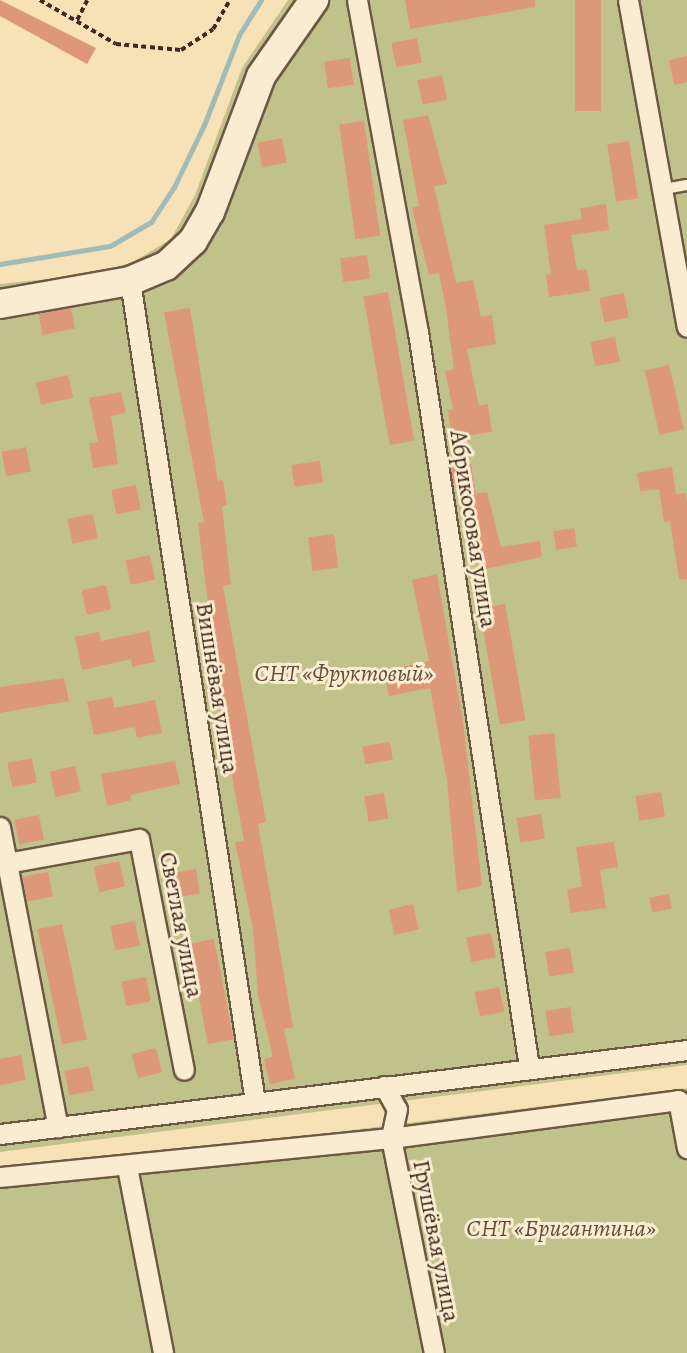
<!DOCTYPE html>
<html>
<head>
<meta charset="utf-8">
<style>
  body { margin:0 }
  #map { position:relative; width:687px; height:1353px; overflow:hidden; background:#f7e2b7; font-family:Alegreya,serif }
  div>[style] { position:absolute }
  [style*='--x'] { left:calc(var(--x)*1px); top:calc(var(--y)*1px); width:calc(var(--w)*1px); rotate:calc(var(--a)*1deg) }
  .green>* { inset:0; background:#c1c28b }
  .stream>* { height:5px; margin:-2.5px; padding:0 2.5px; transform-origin:2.5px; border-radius:2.5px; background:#a1bcb8 }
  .building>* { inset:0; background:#dd9779; transform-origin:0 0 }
  .path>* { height:3.5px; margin-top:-1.75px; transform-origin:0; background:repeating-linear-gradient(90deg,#3f2a20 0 5px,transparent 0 8.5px) }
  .roads { filter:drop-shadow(2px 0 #6d5846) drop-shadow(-2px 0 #6d5846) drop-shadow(0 2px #6d5846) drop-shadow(0 -2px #6d5846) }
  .lane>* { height:10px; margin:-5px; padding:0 5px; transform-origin:5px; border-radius:5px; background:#faecd0 }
  .street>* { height:19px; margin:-9.5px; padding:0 9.5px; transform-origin:9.5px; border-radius:9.5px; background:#faecd0 }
  .secondary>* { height:28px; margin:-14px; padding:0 14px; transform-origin:14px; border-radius:14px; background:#faecd0 }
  span { translate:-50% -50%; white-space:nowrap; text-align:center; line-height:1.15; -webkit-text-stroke:6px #faecd0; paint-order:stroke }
  .street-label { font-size:24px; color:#3f2a20 }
  .park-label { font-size:24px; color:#60503b; font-style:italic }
</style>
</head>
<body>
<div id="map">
  <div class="green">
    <i style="clip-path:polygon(288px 0,687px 0,687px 1065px,0 1152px,0 284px,86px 275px,131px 263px,171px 239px,195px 195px,242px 68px)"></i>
    <i style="clip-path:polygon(687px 1088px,687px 1353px,0 1353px,0 1174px)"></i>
  </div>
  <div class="stream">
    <i style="--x:0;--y:264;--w:111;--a:-9.3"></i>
    <i style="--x:110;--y:246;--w:48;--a:-30.3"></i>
    <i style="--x:151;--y:222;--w:42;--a:-56.7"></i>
    <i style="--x:174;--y:187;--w:69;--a:-64.2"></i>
    <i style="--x:204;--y:125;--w:97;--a:-68.7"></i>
    <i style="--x:239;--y:35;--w:41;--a:-57.8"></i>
  </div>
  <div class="building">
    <i style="clip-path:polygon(0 0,96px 48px,87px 64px,0 16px)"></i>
    <i style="clip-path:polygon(405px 0,535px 0,535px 7px,410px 29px)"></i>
    <i style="left:575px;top:0;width:26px;height:111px"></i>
    <i style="left:417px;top:38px;width:25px;height:26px;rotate:79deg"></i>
    <i style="clip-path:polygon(687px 56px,687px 82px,674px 85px,669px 60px)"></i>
    <i style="left:350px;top:58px;width:27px;height:26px;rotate:82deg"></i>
    <i style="left:442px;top:75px;width:25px;height:25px;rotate:78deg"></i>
    <i style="clip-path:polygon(428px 115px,447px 184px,434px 186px,456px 283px,473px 280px,481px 317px,492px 315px,496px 344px,467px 349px,479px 406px,488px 404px,492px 432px,452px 438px,448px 410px,453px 409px,445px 371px,454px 369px,446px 308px,439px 273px,429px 275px,418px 232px,412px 208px,419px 206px,403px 120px)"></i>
    <i style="left:364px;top:121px;width:116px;height:25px;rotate:82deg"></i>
    <i style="left:282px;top:138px;width:25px;height:25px;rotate:79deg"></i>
    <i style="left:629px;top:141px;width:58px;height:22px;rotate:81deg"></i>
    <i style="clip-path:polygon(606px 204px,609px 230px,571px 235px,577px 270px,587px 269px,590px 291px,549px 297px,546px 275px,551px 274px,544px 225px,582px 219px,580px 208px)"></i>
    <i style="left:367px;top:255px;width:24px;height:27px;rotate:83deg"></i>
    <i style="left:388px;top:292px;width:151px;height:25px;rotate:80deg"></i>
    <i style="left:624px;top:293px;width:25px;height:25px;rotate:79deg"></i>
    <i style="left:71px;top:308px;width:21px;height:33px;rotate:79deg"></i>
    <i style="clip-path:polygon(190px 308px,218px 481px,223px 480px,227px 505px,222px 506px,231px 585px,223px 586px,266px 822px,258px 824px,293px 1027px,284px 1029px,295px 1079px,270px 1084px,264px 1059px,273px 1057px,258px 995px,253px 929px,235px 842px,244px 841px,200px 604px,208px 603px,198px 523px,204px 522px,164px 312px)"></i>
    <i style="left:615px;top:337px;width:25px;height:25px;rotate:79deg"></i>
    <i style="left:669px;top:365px;width:66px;height:25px;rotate:77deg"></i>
    <i style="left:68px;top:375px;width:23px;height:33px;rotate:77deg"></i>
    <i style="clip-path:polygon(121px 392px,126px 413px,111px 416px,118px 464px,93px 468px,89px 443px,98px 442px,89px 398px)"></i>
    <i style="left:26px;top:447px;width:25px;height:25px;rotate:79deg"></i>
    <i style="left:320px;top:461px;width:22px;height:29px;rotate:82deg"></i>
    <i style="clip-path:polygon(471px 464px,476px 494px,487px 492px,501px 547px,540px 541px,542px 557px,480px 570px,459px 483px,453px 484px,451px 467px)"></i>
    <i style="clip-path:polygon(672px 467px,676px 494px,686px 493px,687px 503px,687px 579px,679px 579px,670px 521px,664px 522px,659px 489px,640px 491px,637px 473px)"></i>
    <i style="left:136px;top:485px;width:25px;height:25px;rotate:79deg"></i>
    <i style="left:93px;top:514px;width:25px;height:26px;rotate:79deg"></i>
    <i style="left:574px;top:528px;width:19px;height:21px;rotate:81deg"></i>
    <i style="left:334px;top:534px;width:34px;height:26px;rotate:83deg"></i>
    <i style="left:150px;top:555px;width:25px;height:25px;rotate:78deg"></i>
    <i style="clip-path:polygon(437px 574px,463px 722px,482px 886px,457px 891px,447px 781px,430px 688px,389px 696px,384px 671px,429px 661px,412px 580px)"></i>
    <i style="left:106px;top:585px;width:25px;height:25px;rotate:78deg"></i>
    <i style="left:505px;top:604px;width:118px;height:26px;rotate:80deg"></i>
    <i style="clip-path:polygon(149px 631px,155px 662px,132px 667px,131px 659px,82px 670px,75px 637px,99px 632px,101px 641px)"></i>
    <i style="clip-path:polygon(64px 678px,69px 701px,0 713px,0 687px)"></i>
    <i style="clip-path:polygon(112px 697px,114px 708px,155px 700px,162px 733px,137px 738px,135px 727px,94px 735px,87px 702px)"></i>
    <i style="left:554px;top:733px;width:65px;height:26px;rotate:84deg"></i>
    <i style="left:390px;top:742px;width:18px;height:28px;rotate:81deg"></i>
    <i style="left:32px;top:758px;width:25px;height:25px;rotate:79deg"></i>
    <i style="clip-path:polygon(175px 761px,180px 784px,130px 795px,132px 800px,107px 806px,101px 774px)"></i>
    <i style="left:75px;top:766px;width:26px;height:26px;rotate:77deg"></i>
    <i style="left:661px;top:792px;width:25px;height:26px;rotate:81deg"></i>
    <i style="left:384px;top:793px;width:26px;height:20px;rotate:81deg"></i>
    <i style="left:541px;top:814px;width:25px;height:25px;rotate:81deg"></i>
    <i style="left:39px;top:815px;width:25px;height:25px;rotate:79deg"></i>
    <i style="clip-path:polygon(614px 842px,618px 867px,600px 870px,606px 908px,571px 913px,567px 889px,582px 887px,576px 847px)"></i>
    <i style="left:119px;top:861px;width:26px;height:26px;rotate:77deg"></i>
    <i style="left:196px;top:869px;width:25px;height:25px;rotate:81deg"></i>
    <i style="left:48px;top:872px;width:25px;height:26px;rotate:79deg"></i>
    <i style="left:669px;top:894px;width:15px;height:20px;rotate:79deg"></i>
    <i style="left:413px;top:904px;width:26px;height:25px;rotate:77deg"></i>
    <i style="left:135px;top:921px;width:25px;height:25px;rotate:79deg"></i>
    <i style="left:62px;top:924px;width:118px;height:25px;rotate:78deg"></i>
    <i style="left:491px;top:933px;width:25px;height:25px;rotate:79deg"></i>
    <i style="left:214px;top:939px;width:102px;height:26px;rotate:79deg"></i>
    <i style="left:570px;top:948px;width:25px;height:25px;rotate:81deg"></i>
    <i style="left:146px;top:977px;width:25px;height:25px;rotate:79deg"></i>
    <i style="left:499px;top:987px;width:25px;height:25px;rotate:78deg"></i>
    <i style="left:570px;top:1007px;width:26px;height:25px;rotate:81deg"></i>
    <i style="left:156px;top:1048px;width:25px;height:25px;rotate:76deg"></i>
    <i style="clip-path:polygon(21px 1055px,26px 1080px,0 1085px,0 1059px)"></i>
    <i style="left:89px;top:1066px;width:25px;height:25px;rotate:79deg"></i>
  </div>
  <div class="path">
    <i style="--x:40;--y:0;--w:88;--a:30.1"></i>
    <i style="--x:116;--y:44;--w:65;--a:5.3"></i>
    <i style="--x:181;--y:50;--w:38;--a:-33"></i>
    <i style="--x:213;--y:29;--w:34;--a:-60"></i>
    <i style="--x:77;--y:20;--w:22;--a:-63"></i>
  </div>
  <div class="roads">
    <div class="lane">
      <i style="--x:664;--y:189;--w:23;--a:-10"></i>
    </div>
    <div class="street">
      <i style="--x:357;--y:0;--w:338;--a:79.6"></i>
      <i style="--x:418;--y:332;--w:743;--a:81.41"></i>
      <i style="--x:628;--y:0;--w:332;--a:79.8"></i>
      <i style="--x:130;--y:281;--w:830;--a:81.34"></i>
      <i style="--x:0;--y:827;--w:306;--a:79.1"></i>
      <i style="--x:7;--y:863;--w:134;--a:-10.3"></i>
      <i style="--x:139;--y:839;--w:235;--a:79"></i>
      <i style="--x:384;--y:1086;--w:26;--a:61"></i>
      <i style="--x:397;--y:1109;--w:30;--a:102"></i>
      <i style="--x:391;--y:1138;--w:219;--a:78.7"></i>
      <i style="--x:0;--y:1134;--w:692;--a:-6.97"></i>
      <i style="--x:127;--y:1167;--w:189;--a:79"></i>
      <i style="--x:0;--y:1177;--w:393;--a:-5.7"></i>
      <i style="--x:391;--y:1138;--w:290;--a:-7.5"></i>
      <i style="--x:678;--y:1100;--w:49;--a:79.4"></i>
    </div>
    <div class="secondary">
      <i style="--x:0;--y:304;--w:132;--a:-10"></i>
      <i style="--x:130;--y:281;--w:39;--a:-23"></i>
      <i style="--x:166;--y:266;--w:37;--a:-43"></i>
      <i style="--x:193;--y:241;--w:34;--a:-60"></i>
      <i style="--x:210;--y:212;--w:145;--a:-69.4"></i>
      <i style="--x:261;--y:76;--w:93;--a:-55.1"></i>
    </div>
  </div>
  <div class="street-label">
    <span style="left:473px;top:529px;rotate:81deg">Абрикосовая улица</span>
    <span style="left:217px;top:688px;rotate:81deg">Вишнёвая улица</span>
    <span style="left:181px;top:925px;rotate:79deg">Светлая улица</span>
    <span style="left:436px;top:1241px;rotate:79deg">Грушёвая улица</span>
  </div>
  <div class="park-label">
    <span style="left:344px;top:674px">СНТ «Фруктовый»</span>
    <span style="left:561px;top:1229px">СНТ «Бригантина»</span>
  </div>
</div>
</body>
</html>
